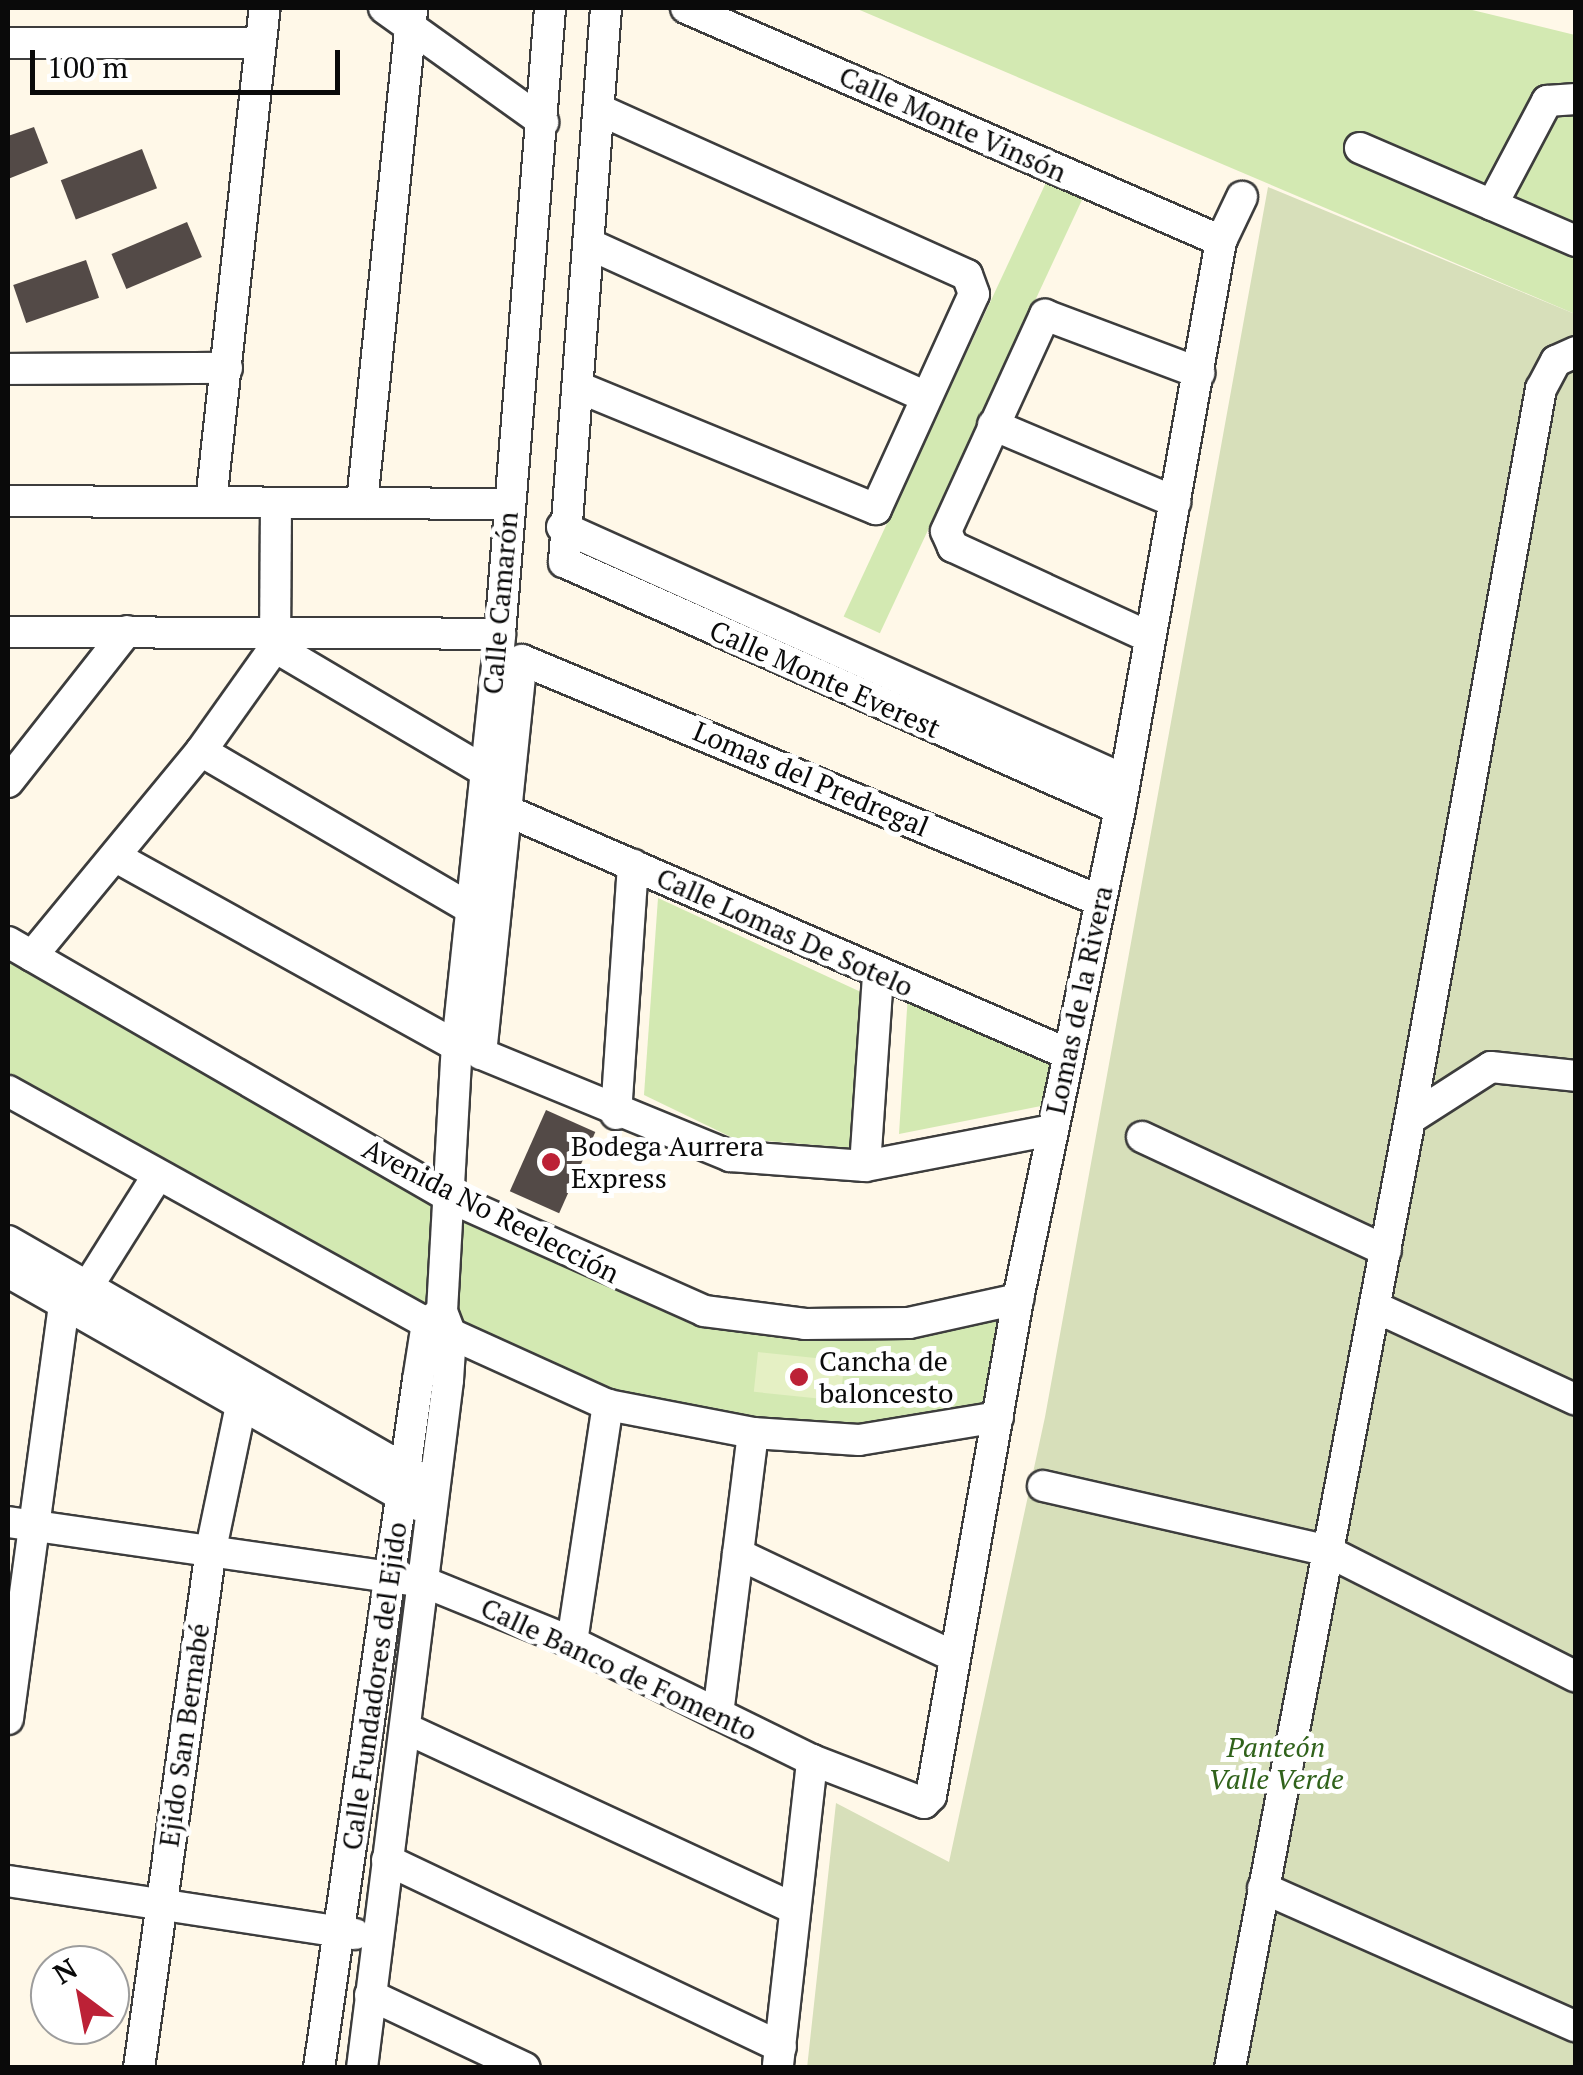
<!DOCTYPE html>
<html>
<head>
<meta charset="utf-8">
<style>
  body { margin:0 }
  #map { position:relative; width:1583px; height:2075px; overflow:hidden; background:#fff8e8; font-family:"PT Serif",serif }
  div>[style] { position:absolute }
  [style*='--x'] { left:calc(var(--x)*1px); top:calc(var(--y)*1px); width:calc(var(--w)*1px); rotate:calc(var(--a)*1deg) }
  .green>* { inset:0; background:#d3e9b2; transform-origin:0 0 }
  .cemetery>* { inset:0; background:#d7dfba }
  .pitch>* { inset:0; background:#e5f0c4; transform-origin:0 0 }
  .building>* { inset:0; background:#534a47; transform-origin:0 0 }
  .roads { filter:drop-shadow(2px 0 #3d3d3d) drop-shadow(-2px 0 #3d3d3d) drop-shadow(0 2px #3d3d3d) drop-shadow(0 -2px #3d3d3d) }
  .minor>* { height:30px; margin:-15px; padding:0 15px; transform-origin:15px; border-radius:15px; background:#fff }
  .dots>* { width:28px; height:28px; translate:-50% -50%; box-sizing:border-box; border:5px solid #fff; border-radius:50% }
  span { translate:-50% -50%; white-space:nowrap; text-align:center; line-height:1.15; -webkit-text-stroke:10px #fff; paint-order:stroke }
  .street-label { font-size:28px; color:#0a0a0a }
  .poi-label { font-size:28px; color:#0a0a0a }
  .left { translate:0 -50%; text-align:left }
  .park-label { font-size:28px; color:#30621b; font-style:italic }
  .frame { position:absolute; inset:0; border:10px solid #0a0a0a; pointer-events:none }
  .north { position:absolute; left:30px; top:1945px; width:100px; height:100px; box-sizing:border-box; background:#fff; border:2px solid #9d9d9d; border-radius:50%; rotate:328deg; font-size:28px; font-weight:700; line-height:40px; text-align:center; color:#0a0a0a }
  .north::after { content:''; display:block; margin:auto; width:35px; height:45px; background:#bc2136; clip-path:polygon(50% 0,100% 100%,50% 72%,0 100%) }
  .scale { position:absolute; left:30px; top:50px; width:310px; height:45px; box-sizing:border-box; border:5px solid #0a0a0a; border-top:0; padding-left:12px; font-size:30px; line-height:35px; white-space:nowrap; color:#0a0a0a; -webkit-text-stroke:8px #fff; paint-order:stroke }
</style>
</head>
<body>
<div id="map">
  <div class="green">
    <i style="clip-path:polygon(855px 8px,1464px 8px,1575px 35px,1575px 314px)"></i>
    <i style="left:1049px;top:176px;width:40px;height:486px;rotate:25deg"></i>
    <i style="clip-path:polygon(658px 898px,863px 993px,850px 1148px,733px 1138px,644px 1095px)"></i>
    <i style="clip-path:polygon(8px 942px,625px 1280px,805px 1324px,1018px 1299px,998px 1417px,898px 1435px,608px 1405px,427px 1323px,8px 1091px)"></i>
    <i style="clip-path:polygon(908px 994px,1058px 1055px,1051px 1104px,899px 1134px)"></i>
  </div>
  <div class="cemetery">
    <i style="clip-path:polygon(1268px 187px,1575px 314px,1575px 2067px,807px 2068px,836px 1803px,949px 1862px,1045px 1417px)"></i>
  </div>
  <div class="pitch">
    <i style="left:758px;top:1352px;width:87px;height:40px;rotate:6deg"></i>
  </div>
  <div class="building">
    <i style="clip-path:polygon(34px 127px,48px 163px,8px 179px,8px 136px)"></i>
    <i style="left:142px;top:149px;width:42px;height:87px;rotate:69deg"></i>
    <i style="left:187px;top:222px;width:38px;height:82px;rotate:67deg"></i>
    <i style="left:86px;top:260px;width:40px;height:77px;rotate:71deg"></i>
    <i style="left:546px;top:1110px;width:54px;height:89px;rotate:24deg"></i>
  </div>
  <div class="roads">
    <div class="minor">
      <i style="--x:384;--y:8;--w:196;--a:35.6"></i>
      <i style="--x:606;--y:8;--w:556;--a:94.34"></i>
      <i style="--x:564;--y:562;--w:608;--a:23.95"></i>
      <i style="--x:686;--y:8;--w:584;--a:23.53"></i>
      <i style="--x:8;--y:43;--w:252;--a:0"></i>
      <i style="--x:1360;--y:148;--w:235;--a:23.3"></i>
      <i style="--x:1492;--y:205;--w:118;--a:-62.1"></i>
      <i style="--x:1547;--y:101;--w:29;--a:-4"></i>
      <i style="--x:591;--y:245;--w:368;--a:24.4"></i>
      <i style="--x:8;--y:369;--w:219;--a:-0.3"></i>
      <i style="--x:578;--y:387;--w:322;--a:22.3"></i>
      <i style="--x:876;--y:509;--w:236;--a:-65.5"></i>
      <i style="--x:974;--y:294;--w:20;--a:-110"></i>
      <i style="--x:967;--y:275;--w:403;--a:-155.8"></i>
      <i style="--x:993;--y:425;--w:198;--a:22.9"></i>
      <i style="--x:8;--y:501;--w:501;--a:0.34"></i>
      <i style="--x:211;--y:502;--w:497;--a:-83.8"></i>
      <i style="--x:362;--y:503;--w:498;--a:-84.2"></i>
      <i style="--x:562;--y:527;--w:617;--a:24.2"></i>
      <i style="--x:8;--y:632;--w:492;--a:0.2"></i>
      <i style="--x:1149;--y:637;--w:216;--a:-155.3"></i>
      <i style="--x:953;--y:547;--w:17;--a:-114"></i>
      <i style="--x:946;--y:531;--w:238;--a:-65.4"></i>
      <i style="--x:1045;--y:315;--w:165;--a:20.6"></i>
      <i style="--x:275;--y:647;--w:242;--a:30.6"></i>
      <i style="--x:201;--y:751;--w:309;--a:30.3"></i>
      <i style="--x:8;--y:782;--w:192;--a:-51.8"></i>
      <i style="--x:503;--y:809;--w:616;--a:23.44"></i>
      <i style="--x:116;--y:857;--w:390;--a:29"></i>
      <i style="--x:8;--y:942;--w:514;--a:30.01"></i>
      <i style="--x:453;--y:1199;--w:275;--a:24"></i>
      <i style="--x:704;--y:1311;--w:102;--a:7.3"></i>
      <i style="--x:805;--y:1324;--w:104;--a:-0.6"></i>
      <i style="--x:909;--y:1323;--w:112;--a:-12.4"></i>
      <i style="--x:32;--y:956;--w:266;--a:-50.5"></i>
      <i style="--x:201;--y:751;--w:128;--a:-54.6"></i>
      <i style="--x:275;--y:647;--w:144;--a:-89.6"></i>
      <i style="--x:8;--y:1091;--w:479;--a:29"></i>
      <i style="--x:427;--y:1323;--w:199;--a:24.4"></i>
      <i style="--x:608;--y:1405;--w:148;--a:10.9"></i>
      <i style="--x:753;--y:1433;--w:106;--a:3.8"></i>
      <i style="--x:859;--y:1440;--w:141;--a:-9.4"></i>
      <i style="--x:616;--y:1114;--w:250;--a:-86.1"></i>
      <i style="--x:1410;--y:1119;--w:742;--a:-79.83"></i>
      <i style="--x:1541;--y:389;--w:32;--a:-62"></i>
      <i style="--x:1556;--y:361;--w:22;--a:-24"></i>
      <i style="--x:1052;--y:1130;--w:190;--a:169.1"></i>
      <i style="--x:865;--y:1166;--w:135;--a:-175.8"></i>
      <i style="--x:730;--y:1156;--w:269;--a:-157.7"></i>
      <i style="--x:481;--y:1054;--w:396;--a:-84.1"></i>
      <i style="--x:522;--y:660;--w:626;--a:22.63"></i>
      <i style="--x:1142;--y:1137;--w:269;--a:25"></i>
      <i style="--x:865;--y:1166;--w:192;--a:-86.1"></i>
      <i style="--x:8;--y:1241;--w:474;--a:29.9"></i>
      <i style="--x:8;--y:1272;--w:472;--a:29.6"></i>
      <i style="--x:88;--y:1286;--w:128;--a:-57.8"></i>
      <i style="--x:1375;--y:1307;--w:221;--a:24.8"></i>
      <i style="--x:1043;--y:1486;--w:289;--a:12.8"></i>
      <i style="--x:1325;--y:1550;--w:281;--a:26.8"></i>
      <i style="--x:8;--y:1522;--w:420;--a:8.2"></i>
      <i style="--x:424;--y:1582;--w:160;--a:22.1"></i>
      <i style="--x:572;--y:1642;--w:267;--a:26.2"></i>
      <i style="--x:812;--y:1760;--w:120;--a:21"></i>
      <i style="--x:924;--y:1803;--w:10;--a:-45"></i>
      <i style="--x:931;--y:1796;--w:505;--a:-80.07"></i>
      <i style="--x:1018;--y:1299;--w:501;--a:-78.24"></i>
      <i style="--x:1120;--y:809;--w:577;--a:-79.92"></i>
      <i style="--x:1221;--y:241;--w:49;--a:-64.5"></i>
      <i style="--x:738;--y:1554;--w:238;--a:25.4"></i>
      <i style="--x:572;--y:1642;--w:240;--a:-81.4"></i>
      <i style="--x:718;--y:1714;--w:283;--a:-82.9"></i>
      <i style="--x:8;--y:1719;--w:419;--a:-82.3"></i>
      <i style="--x:405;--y:1728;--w:428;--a:24.9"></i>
      <i style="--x:387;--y:1860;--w:436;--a:25.4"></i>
      <i style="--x:8;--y:1881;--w:351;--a:8.7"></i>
      <i style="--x:1263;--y:1888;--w:342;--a:23.9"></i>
      <i style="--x:370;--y:1995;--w:171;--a:25.2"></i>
      <i style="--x:778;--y:2065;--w:307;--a:-83.6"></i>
      <i style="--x:139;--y:2068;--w:524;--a:-82.1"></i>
      <i style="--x:211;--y:1549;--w:147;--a:-78.2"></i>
      <i style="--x:319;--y:2068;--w:695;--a:-81.81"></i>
      <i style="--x:418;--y:1380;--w:58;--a:-81"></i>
      <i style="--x:427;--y:1323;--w:15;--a:-37"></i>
      <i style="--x:362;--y:2068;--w:693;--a:-82.87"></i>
      <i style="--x:448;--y:1380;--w:45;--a:-86.2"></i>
      <i style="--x:451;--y:1335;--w:26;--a:-111"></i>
      <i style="--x:442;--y:1311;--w:265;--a:-86.8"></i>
      <i style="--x:457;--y:1046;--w:414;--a:-84"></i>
      <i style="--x:500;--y:634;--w:628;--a:-85.43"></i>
      <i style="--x:1230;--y:2068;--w:966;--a:-79.26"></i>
      <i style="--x:1410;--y:1119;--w:96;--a:-32.7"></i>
      <i style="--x:1491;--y:1067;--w:85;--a:6"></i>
    </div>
  </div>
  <div class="dots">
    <i style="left:551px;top:1162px;background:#bc2136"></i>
    <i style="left:799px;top:1377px;background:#bc2136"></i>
  </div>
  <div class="street-label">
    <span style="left:953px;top:124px;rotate:24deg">Calle Monte Vinsón</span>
    <span style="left:500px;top:603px;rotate:-85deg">Calle Camarón</span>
    <span style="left:825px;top:679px;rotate:24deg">Calle Monte Everest</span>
    <span style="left:811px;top:779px;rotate:23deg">Lomas del Predregal</span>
    <span style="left:785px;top:932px;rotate:24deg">Calle Lomas De Sotelo</span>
    <span style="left:1079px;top:1000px;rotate:-78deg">Lomas de la Rivera</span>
    <span style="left:491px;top:1211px;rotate:27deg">Avenida No Reelección</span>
    <span style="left:619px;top:1669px;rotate:25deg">Calle Banco de Fomento</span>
    <span style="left:374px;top:1686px;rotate:-82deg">Calle Fundadores del Ejido</span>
    <span style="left:184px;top:1735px;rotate:-82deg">Ejido San Bernabé</span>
  </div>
  <div class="poi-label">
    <span class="left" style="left:571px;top:1162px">Bodega Aurrera<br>Express</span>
    <span class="left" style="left:819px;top:1377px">Cancha de<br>baloncesto</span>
  </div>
  <div class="park-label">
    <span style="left:1276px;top:1763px">Panteón<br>Valle Verde</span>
  </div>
  <div class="frame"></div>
  <div class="north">N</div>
  <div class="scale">100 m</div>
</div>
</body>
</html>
